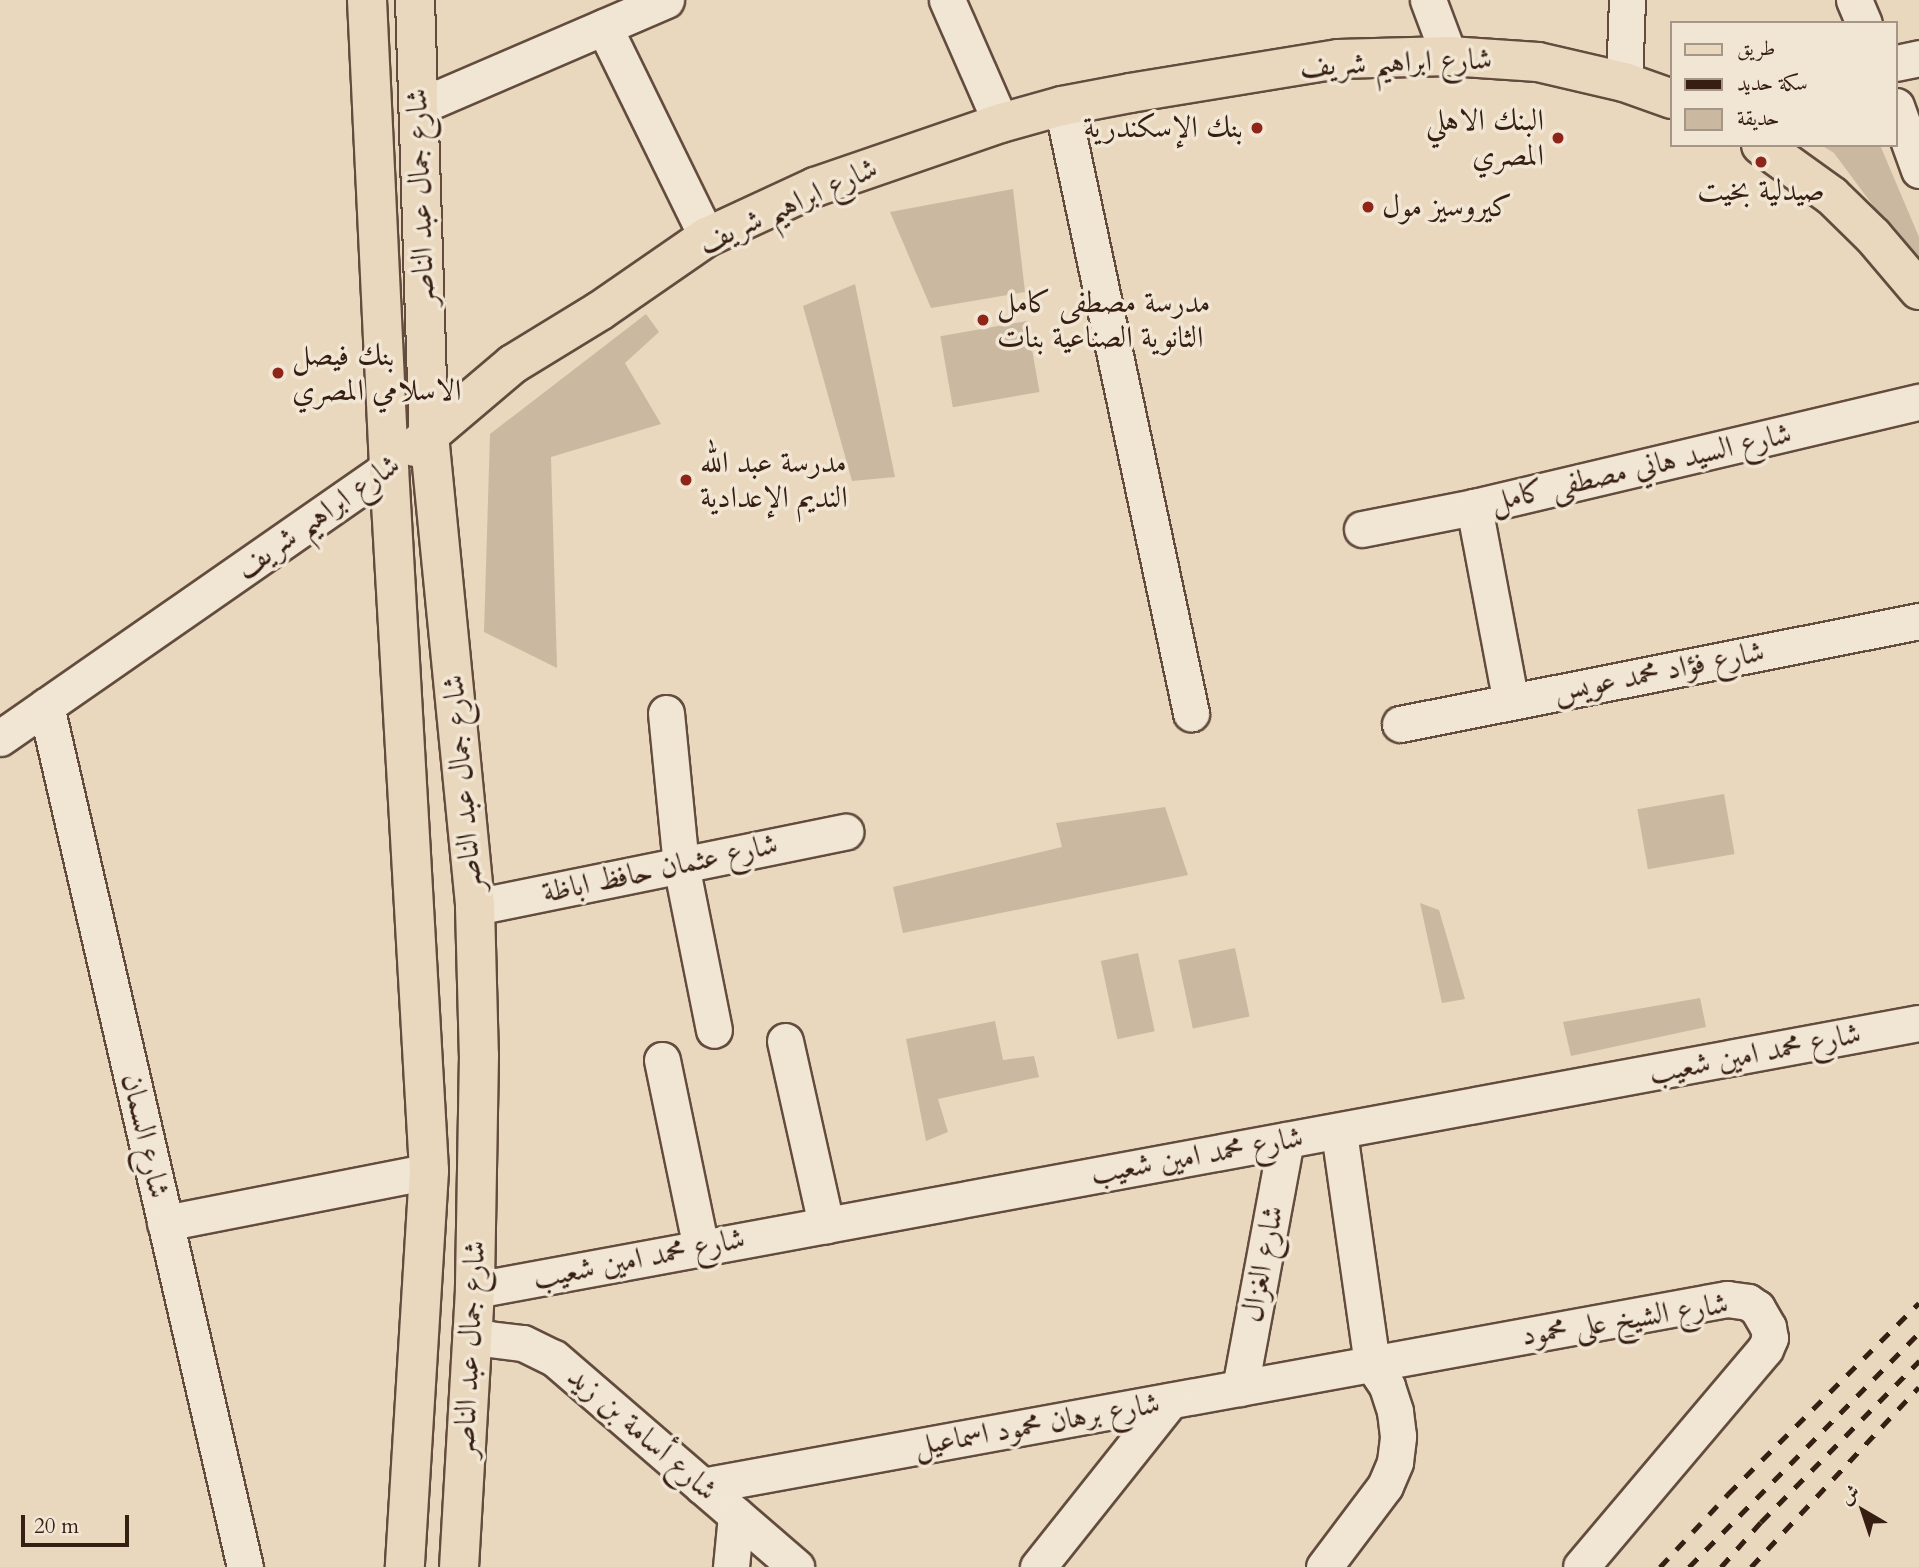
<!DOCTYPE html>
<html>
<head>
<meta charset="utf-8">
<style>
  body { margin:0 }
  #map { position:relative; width:1919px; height:1567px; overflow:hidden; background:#e9d8bd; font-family:Cardo,Amiri,serif }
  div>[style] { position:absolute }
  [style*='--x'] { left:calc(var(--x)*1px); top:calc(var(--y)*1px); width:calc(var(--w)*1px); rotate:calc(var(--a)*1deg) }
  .green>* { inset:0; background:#cbb8a0; transform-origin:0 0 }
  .roads { filter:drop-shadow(2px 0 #634c3e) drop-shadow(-2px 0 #634c3e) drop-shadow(0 2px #634c3e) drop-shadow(0 -2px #634c3e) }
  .minor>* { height:35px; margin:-17.5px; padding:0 17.5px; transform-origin:17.5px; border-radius:17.5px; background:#f1e6d4 }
  .major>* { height:38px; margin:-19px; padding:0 19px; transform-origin:19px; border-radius:19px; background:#e9d8bd }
  .rail>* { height:5px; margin-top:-2.5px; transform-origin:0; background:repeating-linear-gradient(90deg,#361e13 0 12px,transparent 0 24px) }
  .dots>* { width:19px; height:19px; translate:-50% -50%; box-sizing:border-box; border:4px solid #f1e6d4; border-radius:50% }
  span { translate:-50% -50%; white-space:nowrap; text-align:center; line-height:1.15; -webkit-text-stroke:7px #f1e6d4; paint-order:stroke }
  .street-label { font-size:30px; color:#361e13 }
  .poi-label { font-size:30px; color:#361e13 }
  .right { translate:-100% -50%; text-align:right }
  .left { translate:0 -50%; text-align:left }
  .legend { position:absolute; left:1670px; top:21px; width:228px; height:126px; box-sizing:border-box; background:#f1e6d4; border:2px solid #a69687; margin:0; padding:9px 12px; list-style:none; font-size:21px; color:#361e13 }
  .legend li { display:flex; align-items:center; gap:14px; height:35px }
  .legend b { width:35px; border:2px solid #a69687 }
  .north { position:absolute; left:1828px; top:1476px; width:70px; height:70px; -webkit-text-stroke:5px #f1e6d4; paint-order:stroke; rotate:321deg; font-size:19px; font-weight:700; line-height:28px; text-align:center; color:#361e13 }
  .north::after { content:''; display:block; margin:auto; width:24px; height:32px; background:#361e13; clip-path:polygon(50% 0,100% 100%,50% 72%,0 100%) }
  .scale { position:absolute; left:21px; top:1515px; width:108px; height:32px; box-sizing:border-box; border:4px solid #361e13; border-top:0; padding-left:9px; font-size:21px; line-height:24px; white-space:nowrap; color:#361e13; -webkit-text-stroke:5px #f1e6d4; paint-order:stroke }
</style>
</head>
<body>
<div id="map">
  <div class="green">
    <i style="clip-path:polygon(1821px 145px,1880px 145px,1919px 237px,1919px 256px,1912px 258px,1834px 153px)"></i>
    <i style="clip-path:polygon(1013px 189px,1025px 292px,931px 308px,890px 212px)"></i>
    <i style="clip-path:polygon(855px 284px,895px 477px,852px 481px,803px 306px)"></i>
    <i style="clip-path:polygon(646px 314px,659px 332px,625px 363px,661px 424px,551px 457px,557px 668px,484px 632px,490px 434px)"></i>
    <i style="left:1027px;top:321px;width:72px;height:88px;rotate:80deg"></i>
    <i style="left:1724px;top:794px;width:61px;height:88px;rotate:80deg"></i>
    <i style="clip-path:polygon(1165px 807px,1188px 875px,903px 933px,893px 887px,1062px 847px,1056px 823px)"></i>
    <i style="clip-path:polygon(1420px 903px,1439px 910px,1465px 999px,1442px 1003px)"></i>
    <i style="left:1235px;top:948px;width:70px;height:58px;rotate:78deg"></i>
    <i style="left:1138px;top:953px;width:80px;height:38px;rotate:78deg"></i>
    <i style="clip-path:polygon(1700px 998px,1706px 1027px,1571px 1056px,1563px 1022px)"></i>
    <i style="clip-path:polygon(995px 1021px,1003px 1060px,1034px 1056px,1039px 1077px,938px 1099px,948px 1132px,926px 1141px,906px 1039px)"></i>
  </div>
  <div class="roads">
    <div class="minor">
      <i style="--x:947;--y:0;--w:134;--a:66.3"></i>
      <i style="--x:1428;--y:0;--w:60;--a:69.4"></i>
      <i style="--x:1854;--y:0;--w:25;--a:67"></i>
      <i style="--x:604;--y:27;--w:234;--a:63.9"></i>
      <i style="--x:1896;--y:63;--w:24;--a:-12"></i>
      <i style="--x:1624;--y:82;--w:82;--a:-87.9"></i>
      <i style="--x:1062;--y:106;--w:621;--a:78"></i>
      <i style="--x:1896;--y:106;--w:68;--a:70.2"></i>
      <i style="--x:418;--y:107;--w:270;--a:-23.3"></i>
      <i style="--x:1474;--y:507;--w:198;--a:79.3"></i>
      <i style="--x:1362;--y:529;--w:114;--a:-11.1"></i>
      <i style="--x:1474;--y:507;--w:457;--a:-13.3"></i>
      <i style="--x:46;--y:706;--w:884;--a:76.99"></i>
      <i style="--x:666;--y:713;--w:153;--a:84.4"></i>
      <i style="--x:681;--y:865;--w:168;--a:78.7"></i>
      <i style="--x:1400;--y:724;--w:529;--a:-11.22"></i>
      <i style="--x:0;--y:738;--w:474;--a:-34.8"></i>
      <i style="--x:475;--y:907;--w:378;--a:-11.5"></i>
      <i style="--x:785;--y:1041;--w:189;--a:77.4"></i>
      <i style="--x:662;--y:1060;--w:192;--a:78.3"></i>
      <i style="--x:165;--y:1223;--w:269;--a:-11.1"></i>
      <i style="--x:475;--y:1290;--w:1468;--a:-10.48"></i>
      <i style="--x:472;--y:1340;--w:17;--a:-3"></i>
      <i style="--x:489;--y:1339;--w:34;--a:7"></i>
      <i style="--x:523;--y:1343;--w:34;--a:26"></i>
      <i style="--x:554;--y:1358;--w:320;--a:40.8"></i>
      <i style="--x:1240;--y:1388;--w:252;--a:-79.5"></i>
      <i style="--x:702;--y:1486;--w:1042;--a:-10.34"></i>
      <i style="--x:1727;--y:1299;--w:21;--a:8"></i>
      <i style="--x:1748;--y:1302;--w:11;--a:34"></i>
      <i style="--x:1757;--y:1308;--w:22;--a:60"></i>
      <i style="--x:1768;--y:1327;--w:11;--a:80"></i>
      <i style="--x:1770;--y:1338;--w:12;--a:114"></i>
      <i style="--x:1765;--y:1349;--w:285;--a:130.2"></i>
      <i style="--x:731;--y:1567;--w:52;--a:-84.5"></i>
      <i style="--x:1038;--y:1567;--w:212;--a:-51.5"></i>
      <i style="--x:1324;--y:1567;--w:101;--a:-53"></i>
      <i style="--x:1385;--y:1486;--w:26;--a:-67"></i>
      <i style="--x:1395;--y:1462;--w:26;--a:-83"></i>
      <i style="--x:1398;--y:1436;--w:25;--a:-97"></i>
      <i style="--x:1395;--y:1411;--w:26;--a:-108"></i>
      <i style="--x:1387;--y:1386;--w:27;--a:-124"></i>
      <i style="--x:1372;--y:1364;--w:235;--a:-98.1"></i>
    </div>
    <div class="major">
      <i style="--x:367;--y:0;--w:469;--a:87.3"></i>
      <i style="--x:389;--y:468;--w:704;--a:86.74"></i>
      <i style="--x:429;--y:1171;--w:397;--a:93.5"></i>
      <i style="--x:415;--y:0;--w:435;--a:88.2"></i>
      <i style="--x:429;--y:435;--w:474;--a:84.4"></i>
      <i style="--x:475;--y:907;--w:148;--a:88.5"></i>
      <i style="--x:479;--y:1055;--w:235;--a:91"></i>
      <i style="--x:475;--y:1290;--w:277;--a:93.3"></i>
      <i style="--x:1761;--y:145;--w:87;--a:35.7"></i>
      <i style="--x:1832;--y:196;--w:57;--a:44.3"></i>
      <i style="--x:1873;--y:236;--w:71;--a:49.6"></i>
      <i style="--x:415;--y:447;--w:128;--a:-40.3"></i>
      <i style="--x:513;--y:364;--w:103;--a:-31.5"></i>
      <i style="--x:601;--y:310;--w:129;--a:-34.6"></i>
      <i style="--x:707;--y:237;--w:119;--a:-24.8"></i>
      <i style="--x:815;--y:187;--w:197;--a:-19"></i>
      <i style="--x:1001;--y:123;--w:63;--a:-15.6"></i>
      <i style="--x:1062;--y:106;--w:69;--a:-10.8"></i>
      <i style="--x:1130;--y:93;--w:211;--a:-9.3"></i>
      <i style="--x:1338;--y:59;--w:111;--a:-1.5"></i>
      <i style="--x:1449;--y:56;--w:89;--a:3.9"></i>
      <i style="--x:1538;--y:62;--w:88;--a:13.1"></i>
      <i style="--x:1624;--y:82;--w:51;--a:19.5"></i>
    </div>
  </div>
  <div class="rail">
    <i style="--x:1660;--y:1567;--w:100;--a:-47"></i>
    <i style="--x:1728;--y:1494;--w:270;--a:-45"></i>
    <i style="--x:1689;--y:1567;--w:328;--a:-45.5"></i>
    <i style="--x:1721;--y:1567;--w:60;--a:-48.4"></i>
    <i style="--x:1761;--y:1522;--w:226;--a:-45.5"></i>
    <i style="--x:1751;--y:1567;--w:246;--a:-47"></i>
  </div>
  <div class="dots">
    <i style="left:1257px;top:128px;background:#8f2418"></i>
    <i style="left:1558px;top:138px;background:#8f2418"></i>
    <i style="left:1761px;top:162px;background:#8f2418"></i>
    <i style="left:1368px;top:207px;background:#8f2418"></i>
    <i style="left:983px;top:320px;background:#8f2418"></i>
    <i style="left:278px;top:373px;background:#8f2418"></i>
    <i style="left:686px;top:480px;background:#8f2418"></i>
  </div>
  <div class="street-label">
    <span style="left:1396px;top:63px;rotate:-2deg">شارع ابراهيم شريف</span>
    <span style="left:421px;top:197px;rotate:-92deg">شارع جمال عبد الناصر</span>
    <span style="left:788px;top:206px;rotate:-24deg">شارع ابراهيم شريف</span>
    <span style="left:1641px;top:468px;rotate:-13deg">شارع السيد هاني مصطفى كامل</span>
    <span style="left:318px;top:517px;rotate:-35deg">شارع ابراهيم شريف</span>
    <span style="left:1659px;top:672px;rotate:-11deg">شارع فؤاد محمد عويس</span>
    <span style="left:463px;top:783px;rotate:-95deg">شارع جمال عبد الناصر</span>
    <span style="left:660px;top:869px;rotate:-12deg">شارع عثمان حافظ اباظة</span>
    <span style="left:1755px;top:1054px;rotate:-11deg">شارع محمد امين شعيب</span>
    <span style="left:145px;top:1136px;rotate:77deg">شارع السمان</span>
    <span style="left:1197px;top:1156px;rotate:-10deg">شارع محمد امين شعيب</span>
    <span style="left:639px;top:1259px;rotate:-11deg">شارع محمد امين شعيب</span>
    <span style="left:1263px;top:1264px;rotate:-79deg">شارع الغزال</span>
    <span style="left:1625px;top:1320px;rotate:-9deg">شارع الشيخ على محمود</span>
    <span style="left:470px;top:1349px;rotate:-87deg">شارع جمال عبد الناصر</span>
    <span style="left:1037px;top:1425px;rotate:-10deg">شارع برهان محمود اسماعيل</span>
    <span style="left:642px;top:1434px;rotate:41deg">شارع أسامة بن زيد</span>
  </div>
  <div class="poi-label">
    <span class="right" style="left:1544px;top:138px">البنك الاهلي<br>المصري</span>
    <span class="right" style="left:1243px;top:128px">بنك الإسكندرية</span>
    <span style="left:1761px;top:191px">صيدلية بخيت</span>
    <span class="left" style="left:1382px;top:207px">كيروسيز مول</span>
    <span class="left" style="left:997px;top:320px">مدرسة مصطفى كامل<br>الثانوية الصناعية بنات</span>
    <span class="left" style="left:292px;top:373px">بنك فيصل<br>الاسلامي المصري</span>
    <span class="left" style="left:700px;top:480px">مدرسة عبد الله<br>النديم الإعدادية</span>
  </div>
  <ul class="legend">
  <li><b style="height:9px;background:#e9d8bd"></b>طريق</li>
  <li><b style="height:9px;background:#361e13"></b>سكة حديد</li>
  <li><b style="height:19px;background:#cbb8a0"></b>حديقة</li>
  </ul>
  <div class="north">ش</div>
  <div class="scale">20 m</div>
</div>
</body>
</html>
